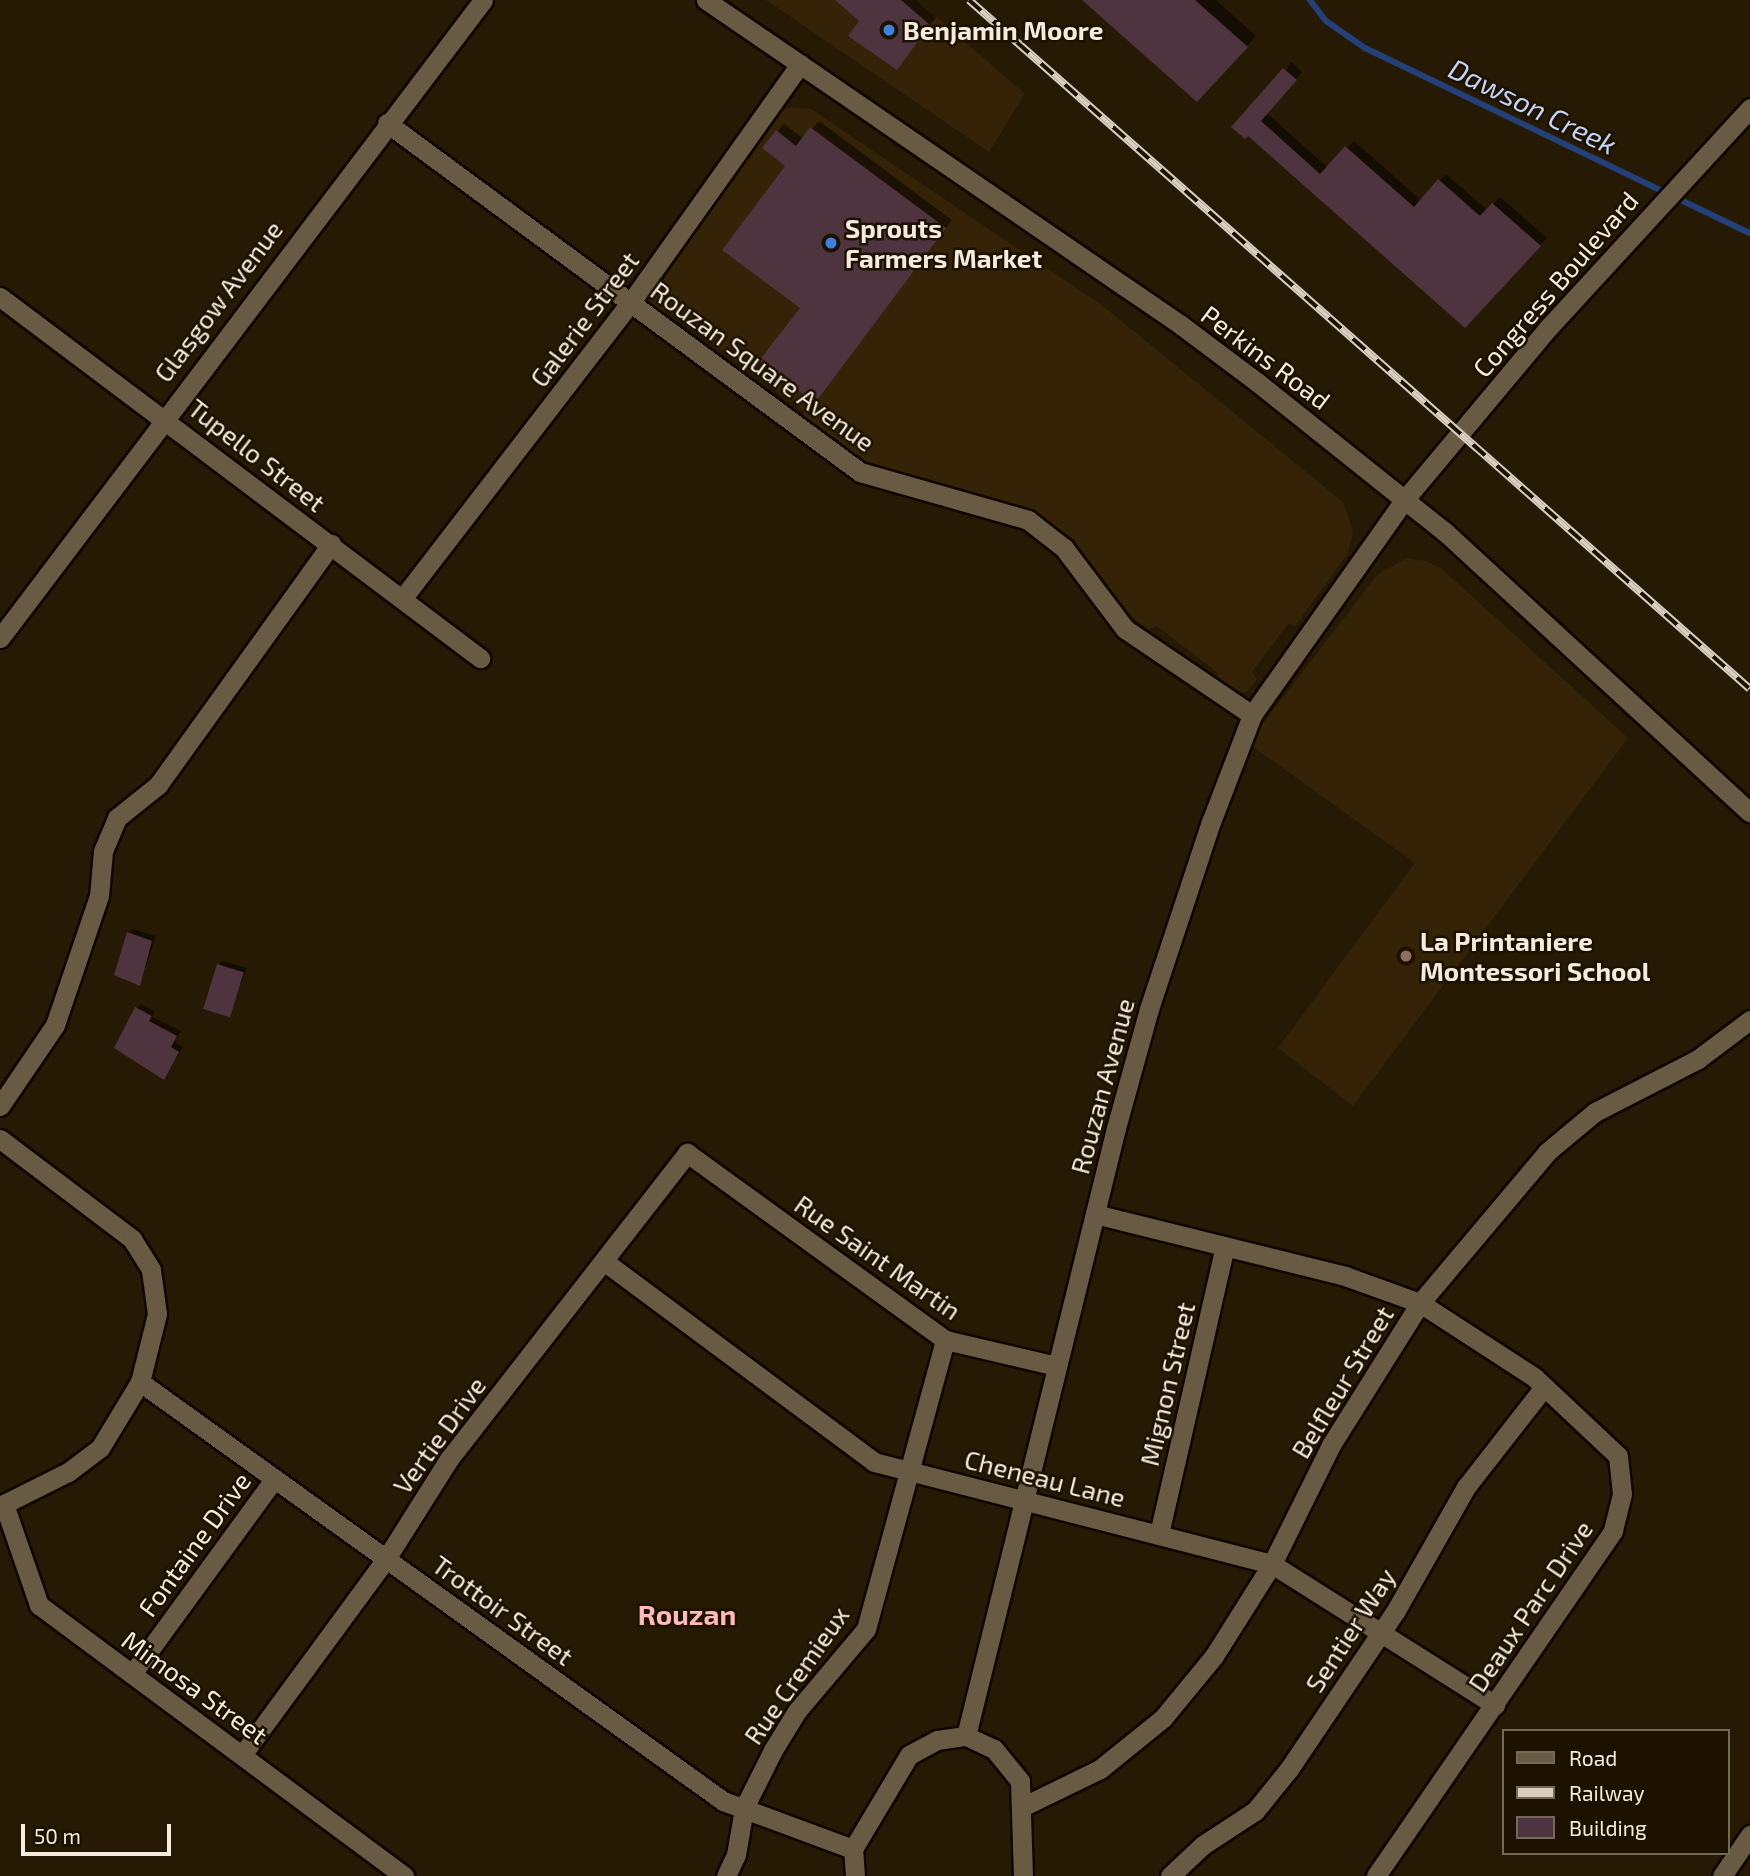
<!DOCTYPE html>
<html>
<head>
<meta charset="utf-8">
<style>
  body { margin:0 }
  #map { position:relative; width:1750px; height:1876px; overflow:hidden; background:#271a05; font-family:"Exo 2",sans-serif }
  div>[style] { position:absolute }
  [style*='--x'] { left:calc(var(--x)*1px); top:calc(var(--y)*1px); width:calc(var(--w)*1px); rotate:calc(var(--a)*1deg) }
  .built>* { inset:0; background:#342306 }
  .shadow>* { inset:0; background:#0007 }
  .stream>* { height:6px; margin:-3px; padding:0 3px; transform-origin:3px; border-radius:3px; background:#23407a }
  .building>* { inset:0; background:#4d343f; transform-origin:0 0 }
  .roads { filter:drop-shadow(2px 0 #100500) drop-shadow(-2px 0 #100500) drop-shadow(0 2px #100500) drop-shadow(0 -2px #100500) }
  .minor>* { height:19px; margin:-9.5px; padding:0 9.5px; transform-origin:9.5px; border-radius:9.5px; background:#695a43 }
  .tertiary>* { height:19px; margin:-9.5px; padding:0 9.5px; transform-origin:9.5px; border-radius:9.5px; background:#695a43 }
  .secondary>* { height:19px; margin:-9.5px; padding:0 9.5px; transform-origin:9.5px; border-radius:9.5px; background:#695a43 }
  .rail>* { height:8px; margin-top:-4px; transform-origin:0; background:repeating-linear-gradient(90deg,#1d1100 0 16px,#d9cfc1 0 32px); box-sizing:border-box; border-block:2px solid #d9cfc1 }
  .dots>* { width:19px; height:19px; translate:-50% -50%; box-sizing:border-box; border:4px solid #1d1100; border-radius:50% }
  span { translate:-50% -50%; white-space:nowrap; text-align:center; line-height:1.15; -webkit-text-stroke:5px #1d1100; paint-order:stroke }
  .poi-label { font-size:26px; color:#f5ecdf; font-weight:700 }
  .left { translate:0 -50%; text-align:left }
  .street-label { font-size:26px; color:#f5ecdf }
  .water-label { font-size:28px; color:#c1d4f8; font-style:italic }
  .neighbourhood-label { font-size:28px; color:#fdb9be; font-weight:700 }
  .legend { position:absolute; left:1502px; top:1729px; width:228px; height:126px; box-sizing:border-box; background:#1d1100; border:2px solid #736959; margin:0; padding:9px 12px; list-style:none; font-size:21px; color:#f5ecdf }
  .legend li { display:flex; align-items:center; gap:14px; height:35px }
  .legend b { width:35px; border:2px solid #736959 }
  .scale { position:absolute; left:21px; top:1824px; width:150px; height:32px; box-sizing:border-box; border:4px solid #f5ecdf; border-top:0; padding-left:9px; font-size:21px; line-height:24px; white-space:nowrap; color:#f5ecdf; -webkit-text-stroke:5px #1d1100; paint-order:stroke }
</style>
</head>
<body>
<div id="map">
  <div class="built">
    <i style="clip-path:polygon(766px 0,917px 0,1025px 94px,989px 152px)"></i>
    <i style="clip-path:polygon(791px 107px,811px 109px,1103px 306px,1343px 502px,1353px 531px,1348px 553px,1296px 625px,1288px 624px,1252px 672px,1257px 679px,1247px 692px,1234px 693px,1216px 680px,1218px 673px,1157px 626px,1149px 630px,1124px 611px,1037px 512px,900px 476px,854px 458px,800px 418px,804px 412px,665px 309px,660px 314px,645px 304px,647px 289px,776px 114px)"></i>
    <i style="clip-path:polygon(1407px 558px,1426px 561px,1442px 569px,1628px 738px,1353px 1106px,1278px 1048px,1415px 863px,1248px 743px,1377px 575px)"></i>
  </div>
  <div class="shadow">
    <i style="clip-path:polygon(837px 0,916px 0,936px 17px,904px 60px)"></i>
    <i style="clip-path:polygon(1085px 0,1216px 0,1256px 36px,1207px 90px)"></i>
    <i style="clip-path:polygon(1291px 62px,1302px 72px,1267px 113px,1328px 168px,1354px 141px,1422px 201px,1446px 174px,1487px 210px,1500px 197px,1547px 238px,1464px 326px,1248px 133px)"></i>
    <i style="clip-path:polygon(819px 121px,952px 220px,822px 393px,802px 307px,788px 165px,777px 132px,784px 124px,804px 139px)"></i>
    <i style="clip-path:polygon(133px 929px,156px 936px,140px 984px,128px 933px)"></i>
    <i style="clip-path:polygon(223px 961px,247px 968px,229px 1014px,218px 965px)"></i>
    <i style="clip-path:polygon(141px 1004px,155px 1011px,152px 1017px,181px 1031px,175px 1042px,183px 1047px,164px 1078px,137px 1008px)"></i>
  </div>
  <div class="stream">
    <i style="--x:1310;--y:0;--w:26;--a:53"></i>
    <i style="--x:1326;--y:21;--w:47;--a:34.7"></i>
    <i style="--x:1365;--y:48;--w:427;--a:25.7"></i>
  </div>
  <div class="building">
    <i style="clip-path:polygon(835px 0,901px 0,930px 25px,897px 70px,848px 36px,859px 21px)"></i>
    <i style="clip-path:polygon(1082px 0,1195px 0,1248px 47px,1197px 102px)"></i>
    <i style="clip-path:polygon(1283px 68px,1297px 80px,1261px 121px,1320px 174px,1345px 146px,1414px 207px,1438px 179px,1480px 216px,1492px 203px,1541px 246px,1465px 328px,1248px 136px,1245px 139px,1231px 127px)"></i>
    <i style="clip-path:polygon(810px 127px,946px 228px,815px 403px,759px 361px,800px 308px,722px 250px,785px 166px,762px 148px,776px 130px,796px 146px)"></i>
    <i style="clip-path:polygon(127px 932px,152px 941px,140px 986px,114px 975px)"></i>
    <i style="left:217px;top:964px;width:28px;height:47px;rotate:17deg"></i>
    <i style="clip-path:polygon(135px 1007px,152px 1016px,149px 1021px,177px 1036px,171px 1047px,179px 1052px,164px 1080px,114px 1048px)"></i>
  </div>
  <div class="roads">
    <div class="minor">
      <i style="--x:387;--y:123;--w:588;--a:36.42"></i>
      <i style="--x:860;--y:472;--w:175;--a:15.9"></i>
      <i style="--x:1028;--y:520;--w:46;--a:37.9"></i>
      <i style="--x:1064;--y:548;--w:101;--a:53"></i>
      <i style="--x:1125;--y:629;--w:153;--a:34.1"></i>
      <i style="--x:0;--y:297;--w:601;--a:36.95"></i>
      <i style="--x:402;--y:599;--w:375;--a:-52.4"></i>
      <i style="--x:631;--y:302;--w:292;--a:-54.6"></i>
      <i style="--x:0;--y:638;--w:800;--a:-52.87"></i>
      <i style="--x:0;--y:1106;--w:98;--a:-55.8"></i>
      <i style="--x:55;--y:1025;--w:136;--a:-71.2"></i>
      <i style="--x:99;--y:896;--w:45;--a:-84.9"></i>
      <i style="--x:103;--y:851;--w:36;--a:-67"></i>
      <i style="--x:117;--y:818;--w:53;--a:-38.8"></i>
      <i style="--x:158;--y:785;--w:297;--a:-54.3"></i>
      <i style="--x:0;--y:1139;--w:166;--a:37.1"></i>
      <i style="--x:132;--y:1239;--w:36;--a:58"></i>
      <i style="--x:151;--y:1270;--w:44;--a:82.2"></i>
      <i style="--x:157;--y:1314;--w:70;--a:104"></i>
      <i style="--x:140;--y:1382;--w:77;--a:121.2"></i>
      <i style="--x:100;--y:1448;--w:40;--a:143"></i>
      <i style="--x:68;--y:1472;--w:76;--a:153.4"></i>
      <i style="--x:1095;--y:1214;--w:258;--a:13.9"></i>
      <i style="--x:1345;--y:1276;--w:80;--a:19.8"></i>
      <i style="--x:1420;--y:1303;--w:136;--a:33"></i>
      <i style="--x:1534;--y:1377;--w:115;--a:43.2"></i>
      <i style="--x:1618;--y:1456;--w:38;--a:84"></i>
      <i style="--x:1622;--y:1494;--w:38;--a:104"></i>
      <i style="--x:1613;--y:1531;--w:419;--a:124.5"></i>
      <i style="--x:605;--y:1262;--w:335;--a:36.6"></i>
      <i style="--x:874;--y:1462;--w:411;--a:14.4"></i>
      <i style="--x:1272;--y:1564;--w:264;--a:32.3"></i>
      <i style="--x:140;--y:1382;--w:718;--a:35.7"></i>
      <i style="--x:723;--y:1801;--w:139;--a:20.3"></i>
      <i style="--x:4;--y:1504;--w:107;--a:70.9"></i>
      <i style="--x:39;--y:1605;--w:455;--a:36.6"></i>
      <i style="--x:1159;--y:1534;--w:295;--a:-77.1"></i>
      <i style="--x:132;--y:1674;--w:241;--a:-53.9"></i>
      <i style="--x:966;--y:1736;--w:626;--a:-76.14"></i>
      <i style="--x:1116;--y:1128;--w:123;--a:-74.5"></i>
      <i style="--x:1149;--y:1009;--w:197;--a:-71.7"></i>
      <i style="--x:1211;--y:822;--w:115;--a:-69"></i>
      <i style="--x:1252;--y:715;--w:265;--a:-54.7"></i>
      <i style="--x:242;--y:1755;--w:243;--a:-53.7"></i>
      <i style="--x:386;--y:1559;--w:118;--a:-57.8"></i>
      <i style="--x:449;--y:1459;--w:388;--a:-52.1"></i>
      <i style="--x:687;--y:1153;--w:319;--a:35.9"></i>
      <i style="--x:945;--y:1340;--w:115;--a:13.1"></i>
      <i style="--x:1022;--y:1807;--w:87;--a:-26"></i>
      <i style="--x:1100;--y:1769;--w:81;--a:-39"></i>
      <i style="--x:1163;--y:1718;--w:80;--a:-50.6"></i>
      <i style="--x:1214;--y:1656;--w:109;--a:-57.8"></i>
      <i style="--x:1272;--y:1564;--w:133;--a:-63.6"></i>
      <i style="--x:1331;--y:1445;--w:168;--a:-57.9"></i>
      <i style="--x:1420;--y:1303;--w:197;--a:-49.9"></i>
      <i style="--x:1547;--y:1152;--w:62;--a:-39.8"></i>
      <i style="--x:1595;--y:1112;--w:116;--a:-27.2"></i>
      <i style="--x:1698;--y:1059;--w:65;--a:-36.9"></i>
      <i style="--x:726;--y:1876;--w:23;--a:-65"></i>
      <i style="--x:736;--y:1855;--w:48;--a:-80.3"></i>
      <i style="--x:744;--y:1808;--w:65;--a:-63.4"></i>
      <i style="--x:773;--y:1750;--w:46;--a:-58.4"></i>
      <i style="--x:797;--y:1711;--w:107;--a:-49.9"></i>
      <i style="--x:866;--y:1629;--w:300;--a:-74.7"></i>
      <i style="--x:855;--y:1876;--w:27;--a:-94"></i>
      <i style="--x:853;--y:1849;--w:109;--a:-59.2"></i>
      <i style="--x:909;--y:1755;--w:32;--a:-28"></i>
      <i style="--x:937;--y:1740;--w:29;--a:-8"></i>
      <i style="--x:966;--y:1736;--w:31;--a:25"></i>
      <i style="--x:994;--y:1749;--w:41;--a:50.9"></i>
      <i style="--x:1020;--y:1781;--w:95;--a:88.2"></i>
      <i style="--x:1170;--y:1876;--w:45;--a:-43.2"></i>
      <i style="--x:1203;--y:1845;--w:62;--a:-33.2"></i>
      <i style="--x:1255;--y:1811;--w:54;--a:-51"></i>
      <i style="--x:1289;--y:1769;--w:189;--a:-56"></i>
      <i style="--x:1395;--y:1612;--w:144;--a:-60.4"></i>
      <i style="--x:1466;--y:1487;--w:127;--a:-52"></i>
      <i style="--x:1722;--y:1876;--w:50;--a:-55.7"></i>
    </div>
    <div class="tertiary">
      <i style="--x:1405;--y:499;--w:223;--a:-50.1"></i>
      <i style="--x:1548;--y:328;--w:299;--a:-47.4"></i>
    </div>
    <div class="secondary">
      <i style="--x:706;--y:0;--w:576;--a:34.38"></i>
      <i style="--x:1181;--y:325;--w:95;--a:36.9"></i>
      <i style="--x:1257;--y:382;--w:241;--a:38.6"></i>
      <i style="--x:1445;--y:532;--w:414;--a:42.6"></i>
    </div>
  </div>
  <div class="rail">
    <i style="--x:969;--y:0;--w:1041;--a:41.42"></i>
  </div>
  <div class="dots">
    <i style="left:889px;top:30px;background:#3f7fe0"></i>
    <i style="left:831px;top:243px;background:#3f7fe0"></i>
    <i style="left:1406px;top:956px;background:#8d6e63"></i>
  </div>
  <div class="poi-label">
    <span class="left" style="left:903px;top:30px">Benjamin Moore</span>
    <span class="left" style="left:845px;top:243px">Sprouts<br>Farmers Market</span>
    <span class="left" style="left:1420px;top:956px">La Printaniere<br>Montessori School</span>
  </div>
  <div class="street-label">
    <span style="left:1555px;top:284px;rotate:-49deg">Congress Boulevard</span>
    <span style="left:218px;top:301px;rotate:-53deg">Glasgow Avenue</span>
    <span style="left:584px;top:319px;rotate:-53deg">Galerie Street</span>
    <span style="left:1266px;top:357px;rotate:37deg">Perkins Road</span>
    <span style="left:763px;top:366px;rotate:36deg">Rouzan Square Avenue</span>
    <span style="left:257px;top:455px;rotate:38deg">Tupello Street</span>
    <span style="left:1102px;top:1086px;rotate:-75deg">Rouzan Avenue</span>
    <span style="left:878px;top:1257px;rotate:35deg">Rue Saint Martin</span>
    <span style="left:1342px;top:1382px;rotate:-59deg">Belfleur Street</span>
    <span style="left:1167px;top:1384px;rotate:-77deg">Mignon Street</span>
    <span style="left:439px;top:1435px;rotate:-54deg">Vertie Drive</span>
    <span style="left:1045px;top:1478px;rotate:14deg">Cheneau Lane</span>
    <span style="left:194px;top:1544px;rotate:-54deg">Fontaine Drive</span>
    <span style="left:1530px;top:1606px;rotate:-56deg">Deaux Parc Drive</span>
    <span style="left:503px;top:1610px;rotate:36deg">Trottoir Street</span>
    <span style="left:1350px;top:1630px;rotate:-57deg">Sentier Way</span>
    <span style="left:796px;top:1675px;rotate:-55deg">Rue Cremieux</span>
    <span style="left:195px;top:1687px;rotate:36deg">Mimosa Street</span>
  </div>
  <div class="water-label">
    <span style="left:1533px;top:106px;rotate:26deg">Dawson Creek</span>
  </div>
  <div class="neighbourhood-label">
    <span style="left:687px;top:1614px">Rouzan</span>
  </div>
  <ul class="legend">
  <li><b style="height:9px;background:#695a43"></b>Road</li>
  <li><b style="height:9px;background:#d9cfc1"></b>Railway</li>
  <li><b style="height:19px;background:#4d343f"></b>Building</li>
  </ul>
  <div class="scale">50 m</div>
</div>
</body>
</html>
